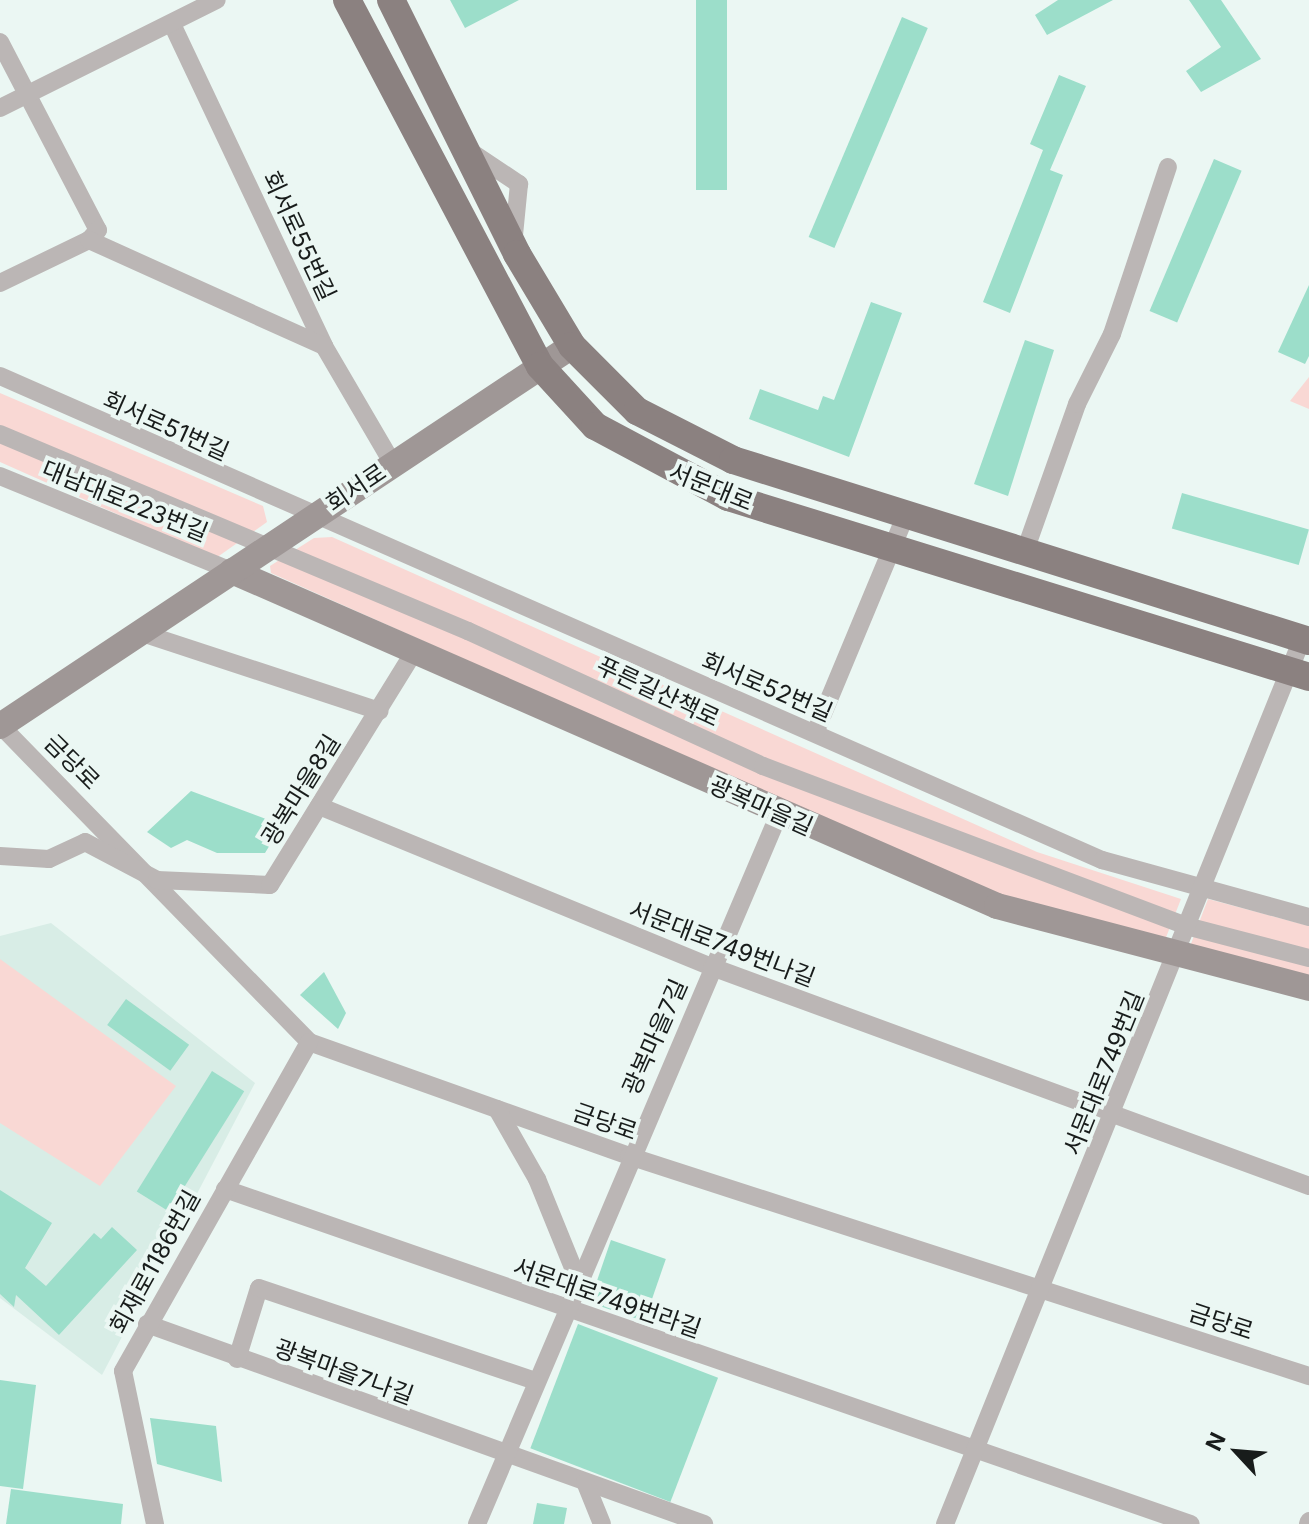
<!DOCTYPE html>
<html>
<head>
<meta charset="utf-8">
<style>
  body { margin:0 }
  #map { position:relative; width:1309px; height:1524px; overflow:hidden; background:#ebf7f3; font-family:Inter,"Noto Sans KR",sans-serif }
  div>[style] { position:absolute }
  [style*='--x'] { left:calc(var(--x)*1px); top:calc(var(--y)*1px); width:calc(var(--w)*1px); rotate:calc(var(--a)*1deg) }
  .built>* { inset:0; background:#d8ede6 }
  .green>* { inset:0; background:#f9d8d4 }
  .building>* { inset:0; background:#9cdeca; transform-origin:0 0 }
  .street>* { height:18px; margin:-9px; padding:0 9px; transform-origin:9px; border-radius:9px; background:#bbb6b5 }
  .secondary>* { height:26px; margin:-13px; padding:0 13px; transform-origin:13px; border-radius:13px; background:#9f9796 }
  .primary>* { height:28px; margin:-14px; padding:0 14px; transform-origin:14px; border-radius:14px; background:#8b8180 }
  span { translate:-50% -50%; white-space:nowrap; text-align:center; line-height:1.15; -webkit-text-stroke:8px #ebf7f3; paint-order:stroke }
  .street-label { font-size:24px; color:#181c1b }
  .north { position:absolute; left:1197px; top:1412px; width:80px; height:80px; -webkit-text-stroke:6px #ebf7f3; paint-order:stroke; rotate:296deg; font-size:22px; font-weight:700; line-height:32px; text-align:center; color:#181c1b }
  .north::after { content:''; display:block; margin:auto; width:28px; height:36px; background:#181c1b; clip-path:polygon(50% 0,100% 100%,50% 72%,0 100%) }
</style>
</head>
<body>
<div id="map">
  <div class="built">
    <i style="clip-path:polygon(51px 923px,255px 1083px,102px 1375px,0 1298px,0 936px)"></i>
  </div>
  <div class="green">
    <i style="clip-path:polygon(1309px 377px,1309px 409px,1290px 401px)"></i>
    <i style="clip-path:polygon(0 393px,263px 506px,267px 522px,216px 558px,0 462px)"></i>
    <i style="clip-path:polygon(332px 537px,1037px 852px,1181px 899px,1165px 940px,994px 896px,271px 573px,270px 566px,314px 538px)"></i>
    <i style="clip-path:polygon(1208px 899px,1309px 926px,1309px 980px,1189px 949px)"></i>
    <i style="clip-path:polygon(0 959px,176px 1086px,100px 1186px,0 1123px)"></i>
  </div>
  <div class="building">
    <i style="clip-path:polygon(450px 0,519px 0,465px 28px)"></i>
    <i style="left:696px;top:0;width:31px;height:190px"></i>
    <i style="clip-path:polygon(1058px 0,1113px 0,1047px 35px,1035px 15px)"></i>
    <i style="clip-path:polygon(1189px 0,1221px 0,1261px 59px,1201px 92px,1186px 71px,1221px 47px)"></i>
    <i style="left:902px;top:17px;width:28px;height:239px;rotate:23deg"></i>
    <i style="clip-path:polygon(1059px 75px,1086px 86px,1050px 170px,1063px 175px,1010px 313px,983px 302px,1043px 150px,1030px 144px)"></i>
    <i style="left:1214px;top:159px;width:30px;height:165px;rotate:23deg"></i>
    <i style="clip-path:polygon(1309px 285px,1309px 356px,1305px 364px,1278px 352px)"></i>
    <i style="clip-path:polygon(871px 302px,902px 313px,849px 457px,749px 419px,760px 389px,818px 410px,823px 396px,834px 400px)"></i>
    <i style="clip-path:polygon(1025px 340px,1054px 350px,1008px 496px,974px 484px)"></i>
    <i style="left:1182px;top:493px;width:132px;height:37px;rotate:16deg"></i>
    <i style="clip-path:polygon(191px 791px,282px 825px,265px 853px,217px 853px,187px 840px,171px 848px,147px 832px)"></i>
    <i style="clip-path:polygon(324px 972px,346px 1013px,338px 1029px,300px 995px)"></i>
    <i style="left:126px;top:999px;width:78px;height:32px;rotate:36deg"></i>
    <i style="left:212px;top:1071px;width:38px;height:142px;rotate:32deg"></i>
    <i style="clip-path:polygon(0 1190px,52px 1223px,25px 1268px,46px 1286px,94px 1233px,101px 1239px,112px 1227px,137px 1250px,59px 1335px,16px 1295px,14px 1307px,0 1294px)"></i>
    <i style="left:611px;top:1240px;width:58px;height:66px;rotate:19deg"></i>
    <i style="left:578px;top:1324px;width:150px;height:133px;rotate:21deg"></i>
    <i style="clip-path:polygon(0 1380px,36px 1385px,23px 1489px,0 1486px)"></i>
    <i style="clip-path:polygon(150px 1418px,216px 1426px,222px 1482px,157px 1464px)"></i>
    <i style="clip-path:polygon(11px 1489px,123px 1504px,121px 1524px,6px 1524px)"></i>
    <i style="clip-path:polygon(537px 1503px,567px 1508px,564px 1524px,533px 1524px)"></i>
  </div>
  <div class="street">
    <i style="--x:172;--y:24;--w:356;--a:64.7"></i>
    <i style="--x:324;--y:346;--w:137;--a:59.7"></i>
    <i style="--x:0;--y:42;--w:212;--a:62.5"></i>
    <i style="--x:98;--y:230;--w:13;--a:132"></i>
    <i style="--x:0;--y:108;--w:242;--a:-26.5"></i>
    <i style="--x:471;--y:152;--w:58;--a:33.7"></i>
    <i style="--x:519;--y:184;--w:51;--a:95.6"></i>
    <i style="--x:0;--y:283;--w:99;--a:-25.8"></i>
    <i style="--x:89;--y:240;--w:258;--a:24.3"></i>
    <i style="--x:0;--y:376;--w:1204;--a:23.71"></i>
    <i style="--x:1102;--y:860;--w:215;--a:15.4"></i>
    <i style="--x:0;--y:434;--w:508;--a:22.83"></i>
    <i style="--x:468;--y:631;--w:324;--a:24.6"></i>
    <i style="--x:763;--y:766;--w:456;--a:20.7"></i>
    <i style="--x:1190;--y:927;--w:123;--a:14.6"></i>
    <i style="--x:0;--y:476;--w:251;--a:22.3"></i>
    <i style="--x:1025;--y:551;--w:156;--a:-70.5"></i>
    <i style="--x:1077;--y:404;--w:78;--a:-63.4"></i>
    <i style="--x:1112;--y:334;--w:176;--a:-71.5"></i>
    <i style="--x:142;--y:633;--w:250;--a:18.2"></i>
    <i style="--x:1;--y:726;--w:441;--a:45.7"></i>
    <i style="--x:309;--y:1042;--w:340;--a:19.6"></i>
    <i style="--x:629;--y:1156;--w:715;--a:17.93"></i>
    <i style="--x:815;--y:733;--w:237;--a:-67.4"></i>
    <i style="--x:319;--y:806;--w:425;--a:22.3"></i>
    <i style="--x:712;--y:967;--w:636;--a:20.14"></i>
    <i style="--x:0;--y:856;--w:49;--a:3.5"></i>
    <i style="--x:49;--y:859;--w:40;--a:-25"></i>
    <i style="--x:85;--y:842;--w:81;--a:27.8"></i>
    <i style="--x:157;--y:880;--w:113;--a:2.5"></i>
    <i style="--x:270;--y:885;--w:278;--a:-58.3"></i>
    <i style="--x:497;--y:1109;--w:81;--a:60.3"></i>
    <i style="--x:537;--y:1179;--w:109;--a:67.9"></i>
    <i style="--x:225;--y:1189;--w:1022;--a:19.13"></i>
    <i style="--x:147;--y:1324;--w:592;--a:19.75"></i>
    <i style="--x:237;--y:1359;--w:74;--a:-72.8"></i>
    <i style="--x:259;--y:1288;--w:291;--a:18.6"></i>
    <i style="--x:585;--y:1482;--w:45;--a:68"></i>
    <i style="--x:155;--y:1524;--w:156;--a:-101.8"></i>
    <i style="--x:123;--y:1371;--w:378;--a:-60.5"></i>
    <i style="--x:477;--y:1524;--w:772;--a:-66.96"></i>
    <i style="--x:945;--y:1524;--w:954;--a:-68.03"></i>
    <i style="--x:1308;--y:1524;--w:3;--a:-72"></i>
  </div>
  <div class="secondary">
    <i style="--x:232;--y:571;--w:835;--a:23.65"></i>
    <i style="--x:997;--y:906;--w:323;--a:14.7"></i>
    <i style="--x:0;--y:726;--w:687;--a:-33.6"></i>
  </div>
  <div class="primary">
    <i style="--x:347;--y:0;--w:414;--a:62.2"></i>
    <i style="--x:540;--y:366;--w:81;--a:47.5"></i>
    <i style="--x:595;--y:426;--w:151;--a:28.1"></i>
    <i style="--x:728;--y:497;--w:608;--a:17.21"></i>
    <i style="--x:391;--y:0;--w:284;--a:63.6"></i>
    <i style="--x:517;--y:254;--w:107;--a:59.1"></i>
    <i style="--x:572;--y:346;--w:92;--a:45"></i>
    <i style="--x:637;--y:411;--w:108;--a:27"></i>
    <i style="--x:733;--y:460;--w:604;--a:17.44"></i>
  </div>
  <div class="street-label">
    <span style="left:299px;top:236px;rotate:65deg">회서로55번길</span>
    <span style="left:166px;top:426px;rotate:24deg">회서로51번길</span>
    <span style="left:711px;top:487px;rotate:22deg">서문대로</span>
    <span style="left:356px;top:488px;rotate:-34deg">회서로</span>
    <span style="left:125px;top:501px;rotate:22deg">대남대로223번길</span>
    <span style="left:767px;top:687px;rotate:23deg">회서로52번길</span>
    <span style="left:658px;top:692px;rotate:25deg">푸른길산책로</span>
    <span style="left:72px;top:762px;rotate:45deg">금당로</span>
    <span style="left:301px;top:790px;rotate:-58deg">광복마을8길</span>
    <span style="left:761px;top:806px;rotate:24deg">광복마을길</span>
    <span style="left:722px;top:944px;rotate:21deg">서문대로749번나길</span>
    <span style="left:655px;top:1037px;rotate:-66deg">광복마을7길</span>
    <span style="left:1104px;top:1073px;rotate:-68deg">서문대로749번길</span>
    <span style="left:605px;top:1122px;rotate:19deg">금당로</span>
    <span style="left:155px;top:1262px;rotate:-61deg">회재로1186번길</span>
    <span style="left:607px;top:1298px;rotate:19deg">서문대로749번라길</span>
    <span style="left:1221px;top:1322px;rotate:18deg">금당로</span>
    <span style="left:344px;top:1372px;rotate:20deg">광복마을7나길</span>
  </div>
  <div class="north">N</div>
</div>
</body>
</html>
